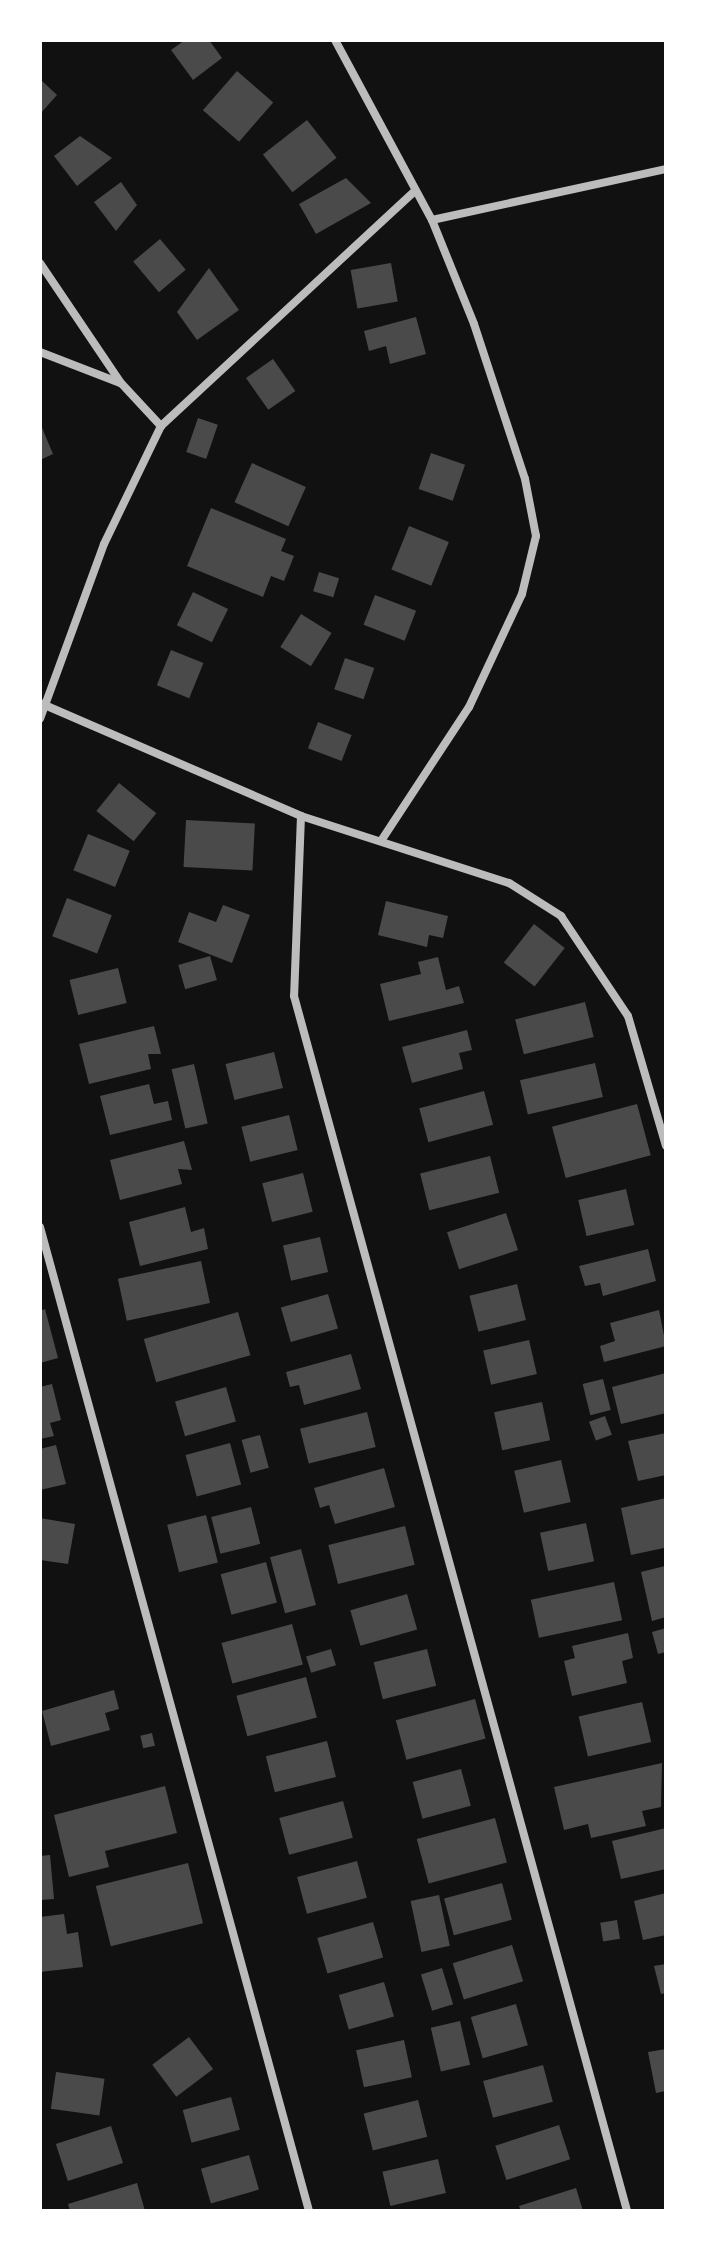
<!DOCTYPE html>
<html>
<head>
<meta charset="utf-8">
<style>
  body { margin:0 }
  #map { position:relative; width:706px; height:2251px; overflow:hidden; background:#111; font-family:"Sofia Sans Condensed",sans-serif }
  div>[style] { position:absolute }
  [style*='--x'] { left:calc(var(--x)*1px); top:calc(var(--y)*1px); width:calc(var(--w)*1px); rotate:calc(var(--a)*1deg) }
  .building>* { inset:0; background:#4a4a4a; transform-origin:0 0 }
  .minor>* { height:8px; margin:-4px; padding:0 4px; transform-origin:4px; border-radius:4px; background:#bcbcbc }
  span { translate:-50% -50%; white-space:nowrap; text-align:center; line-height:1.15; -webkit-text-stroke:8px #fff; paint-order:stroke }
  .frame { position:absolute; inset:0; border:42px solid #fff; pointer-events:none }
</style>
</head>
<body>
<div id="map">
  <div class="building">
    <i style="clip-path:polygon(185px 40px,209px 40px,222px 58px,193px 80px,171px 50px)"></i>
    <i style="left:237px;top:71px;width:48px;height:52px;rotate:41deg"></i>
    <i style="clip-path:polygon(40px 79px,57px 95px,40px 114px)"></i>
    <i style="left:307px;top:120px;width:48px;height:56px;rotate:52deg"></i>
    <i style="clip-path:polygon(80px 136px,112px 158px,77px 186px,54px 156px)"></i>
    <i style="clip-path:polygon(346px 178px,371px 203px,316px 234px,299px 204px)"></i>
    <i style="clip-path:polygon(121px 182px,137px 205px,116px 231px,94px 202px)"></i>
    <i style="left:160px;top:239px;width:40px;height:35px;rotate:50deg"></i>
    <i style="left:391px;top:263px;width:39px;height:41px;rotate:80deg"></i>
    <i style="clip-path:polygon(209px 268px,239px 310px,197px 340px,177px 312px)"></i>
    <i style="clip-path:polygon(416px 317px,426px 354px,390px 364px,386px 346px,369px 351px,364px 331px)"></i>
    <i style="left:273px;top:359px;width:39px;height:33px;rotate:55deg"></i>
    <i style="left:198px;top:418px;width:21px;height:36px;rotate:19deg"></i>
    <i style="clip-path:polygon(40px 423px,53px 454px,40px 460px)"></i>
    <i style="left:431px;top:453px;width:36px;height:38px;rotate:19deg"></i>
    <i style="left:252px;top:463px;width:59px;height:43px;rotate:24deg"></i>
    <i style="clip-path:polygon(211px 508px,286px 539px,281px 551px,294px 556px,284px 581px,271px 576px,263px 597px,187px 566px)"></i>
    <i style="left:409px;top:526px;width:43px;height:47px;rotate:22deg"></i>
    <i style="left:319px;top:572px;width:21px;height:20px;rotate:17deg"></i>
    <i style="left:193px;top:592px;width:39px;height:37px;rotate:26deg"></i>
    <i style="left:375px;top:595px;width:44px;height:32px;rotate:21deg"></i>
    <i style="left:301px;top:614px;width:36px;height:39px;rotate:32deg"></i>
    <i style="left:171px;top:650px;width:35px;height:38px;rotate:22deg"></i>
    <i style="left:345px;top:658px;width:31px;height:33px;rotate:19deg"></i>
    <i style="left:318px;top:722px;width:36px;height:28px;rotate:21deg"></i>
    <i style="left:119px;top:783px;width:48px;height:36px;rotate:39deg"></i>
    <i style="left:186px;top:820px;width:69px;height:47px;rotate:3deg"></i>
    <i style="left:88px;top:834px;width:45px;height:39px;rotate:22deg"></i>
    <i style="left:67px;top:898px;width:48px;height:41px;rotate:21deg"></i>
    <i style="clip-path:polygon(386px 901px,448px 916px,443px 938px,429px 935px,427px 947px,378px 935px)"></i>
    <i style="clip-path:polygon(223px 905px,250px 915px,232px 963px,178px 942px,189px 912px,216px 922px)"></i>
    <i style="left:534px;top:924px;width:39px;height:49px;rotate:38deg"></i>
    <i style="left:210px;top:956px;width:25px;height:33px;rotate:74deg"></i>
    <i style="clip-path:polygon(438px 957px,446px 990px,459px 986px,464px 1003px,389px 1021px,380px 984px,421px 974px,418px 962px)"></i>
    <i style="left:118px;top:968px;width:36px;height:50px;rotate:76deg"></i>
    <i style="left:585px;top:1002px;width:36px;height:72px;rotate:76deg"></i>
    <i style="clip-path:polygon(154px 1026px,161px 1054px,148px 1054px,151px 1069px,89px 1084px,79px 1044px)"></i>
    <i style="clip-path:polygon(467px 1030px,472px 1050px,459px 1053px,463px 1069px,412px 1083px,402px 1047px)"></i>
    <i style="left:274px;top:1052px;width:37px;height:50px;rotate:76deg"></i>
    <i style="left:595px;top:1063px;width:35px;height:77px;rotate:77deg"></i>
    <i style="left:194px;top:1064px;width:61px;height:23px;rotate:77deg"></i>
    <i style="clip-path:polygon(149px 1084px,154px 1104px,168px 1101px,172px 1120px,110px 1135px,100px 1096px)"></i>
    <i style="left:484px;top:1091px;width:35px;height:67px;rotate:75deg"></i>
    <i style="left:637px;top:1104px;width:53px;height:88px;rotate:75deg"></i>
    <i style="left:289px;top:1115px;width:36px;height:49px;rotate:76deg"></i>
    <i style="clip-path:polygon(184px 1141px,192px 1170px,178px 1169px,182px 1184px,120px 1200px,110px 1160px)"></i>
    <i style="left:490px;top:1156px;width:38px;height:72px;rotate:76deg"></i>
    <i style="left:303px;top:1173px;width:40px;height:42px;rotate:76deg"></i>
    <i style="left:626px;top:1189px;width:37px;height:49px;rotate:77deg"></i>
    <i style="clip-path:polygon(185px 1207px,191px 1232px,204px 1228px,208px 1249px,140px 1266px,129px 1222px)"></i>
    <i style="left:506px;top:1213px;width:39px;height:62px;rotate:72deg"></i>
    <i style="left:320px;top:1237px;width:36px;height:38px;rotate:77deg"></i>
    <i style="clip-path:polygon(648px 1249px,656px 1281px,603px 1296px,600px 1283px,585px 1286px,579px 1266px)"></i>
    <i style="left:201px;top:1261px;width:43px;height:85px;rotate:78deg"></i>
    <i style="left:517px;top:1284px;width:37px;height:49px;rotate:76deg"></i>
    <i style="left:328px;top:1294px;width:36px;height:49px;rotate:74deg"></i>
    <i style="clip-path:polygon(45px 1309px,58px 1358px,40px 1363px,40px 1311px)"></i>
    <i style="clip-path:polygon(659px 1310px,666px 1346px,604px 1362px,600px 1346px,615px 1341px,610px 1323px)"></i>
    <i style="left:238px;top:1312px;width:45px;height:98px;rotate:74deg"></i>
    <i style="left:529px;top:1340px;width:35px;height:47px;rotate:77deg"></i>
    <i style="clip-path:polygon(351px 1354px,361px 1389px,304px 1405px,299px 1385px,290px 1387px,286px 1372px)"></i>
    <i style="clip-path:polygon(666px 1373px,666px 1413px,621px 1424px,612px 1387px)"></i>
    <i style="left:603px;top:1379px;width:32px;height:21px;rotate:76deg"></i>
    <i style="clip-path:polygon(52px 1384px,61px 1420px,50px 1423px,54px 1436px,40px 1439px,40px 1387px)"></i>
    <i style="left:226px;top:1387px;width:36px;height:53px;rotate:74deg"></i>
    <i style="left:542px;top:1402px;width:39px;height:49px;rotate:78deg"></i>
    <i style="left:367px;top:1412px;width:36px;height:69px;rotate:76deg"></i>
    <i style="left:605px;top:1416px;width:20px;height:17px;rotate:70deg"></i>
    <i style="clip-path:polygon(666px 1433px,666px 1475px,638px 1481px,628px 1441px)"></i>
    <i style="left:260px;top:1435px;width:34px;height:19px;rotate:75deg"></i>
    <i style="left:230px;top:1443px;width:43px;height:46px;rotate:75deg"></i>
    <i style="clip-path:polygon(56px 1445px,66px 1484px,40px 1490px,40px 1449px)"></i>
    <i style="left:561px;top:1460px;width:43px;height:48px;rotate:77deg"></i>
    <i style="clip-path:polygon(384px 1468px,395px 1507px,335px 1524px,329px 1505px,320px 1508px,314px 1488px)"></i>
    <i style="clip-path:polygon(666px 1498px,664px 1548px,631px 1555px,621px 1508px)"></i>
    <i style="left:251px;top:1507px;width:38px;height:41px;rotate:76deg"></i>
    <i style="left:206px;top:1515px;width:49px;height:40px;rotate:76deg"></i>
    <i style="clip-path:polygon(40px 1518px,75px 1524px,68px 1564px,40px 1560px)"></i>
    <i style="left:586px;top:1523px;width:39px;height:47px;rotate:78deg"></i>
    <i style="left:405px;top:1526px;width:40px;height:79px;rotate:76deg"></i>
    <i style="left:301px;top:1549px;width:58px;height:32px;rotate:75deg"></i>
    <i style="left:266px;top:1562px;width:42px;height:47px;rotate:75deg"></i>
    <i style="clip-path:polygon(665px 1566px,666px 1617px,652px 1621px,641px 1572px)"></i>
    <i style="left:614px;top:1582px;width:39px;height:85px;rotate:78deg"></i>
    <i style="left:407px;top:1594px;width:37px;height:59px;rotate:74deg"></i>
    <i style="left:292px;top:1624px;width:42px;height:73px;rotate:75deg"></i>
    <i style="clip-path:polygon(666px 1628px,666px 1652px,658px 1654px,652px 1632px)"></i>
    <i style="clip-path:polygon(628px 1633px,633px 1658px,622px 1661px,627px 1683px,572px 1696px,564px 1661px,575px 1658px,572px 1646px)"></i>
    <i style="left:331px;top:1649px;width:17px;height:26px;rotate:73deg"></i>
    <i style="left:427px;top:1649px;width:38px;height:55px;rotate:76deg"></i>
    <i style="left:306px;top:1677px;width:42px;height:72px;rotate:75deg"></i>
    <i style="clip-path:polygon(114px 1690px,119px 1709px,105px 1713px,110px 1730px,51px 1746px,42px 1711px)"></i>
    <i style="left:475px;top:1699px;width:41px;height:82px;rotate:75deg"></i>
    <i style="left:642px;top:1702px;width:41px;height:65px;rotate:77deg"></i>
    <i style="left:152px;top:1733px;width:13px;height:12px;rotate:77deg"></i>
    <i style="left:327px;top:1741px;width:37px;height:63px;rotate:76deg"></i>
    <i style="clip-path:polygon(662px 1763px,661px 1807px,642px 1811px,646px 1826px,591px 1838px,588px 1824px,564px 1830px,554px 1787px)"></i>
    <i style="left:461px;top:1769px;width:38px;height:50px;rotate:75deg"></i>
    <i style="clip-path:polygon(165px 1786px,177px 1833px,105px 1851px,109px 1867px,69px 1877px,54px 1815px)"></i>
    <i style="left:343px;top:1801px;width:38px;height:66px;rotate:75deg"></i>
    <i style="left:495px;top:1818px;width:46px;height:81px;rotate:75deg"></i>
    <i style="clip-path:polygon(666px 1828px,666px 1869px,621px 1879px,612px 1841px)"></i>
    <i style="clip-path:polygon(50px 1855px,54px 1899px,40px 1900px,40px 1856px)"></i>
    <i style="left:357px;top:1861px;width:38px;height:62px;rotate:75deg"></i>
    <i style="left:188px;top:1863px;width:62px;height:95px;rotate:76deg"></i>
    <i style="left:502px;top:1883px;width:38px;height:60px;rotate:75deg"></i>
    <i style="clip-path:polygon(666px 1893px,666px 1935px,643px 1940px,634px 1901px)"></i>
    <i style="left:439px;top:1895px;width:52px;height:29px;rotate:78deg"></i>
    <i style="clip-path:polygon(64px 1914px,67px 1934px,78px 1932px,83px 1967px,40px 1972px,40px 1917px)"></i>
    <i style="left:617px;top:1920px;width:19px;height:17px;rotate:81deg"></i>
    <i style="left:373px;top:1922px;width:37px;height:58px;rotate:74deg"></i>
    <i style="left:512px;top:1945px;width:38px;height:62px;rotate:73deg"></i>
    <i style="clip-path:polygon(666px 1964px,666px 1993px,661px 1994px,654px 1966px)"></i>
    <i style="left:442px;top:1968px;width:38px;height:22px;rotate:73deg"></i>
    <i style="left:384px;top:1982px;width:36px;height:47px;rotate:74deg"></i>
    <i style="left:516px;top:2004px;width:43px;height:47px;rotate:74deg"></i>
    <i style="left:460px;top:2021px;width:45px;height:30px;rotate:77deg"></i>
    <i style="left:189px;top:2037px;width:40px;height:46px;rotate:53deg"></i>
    <i style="left:404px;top:2040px;width:38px;height:49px;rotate:78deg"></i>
    <i style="clip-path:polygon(666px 2049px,666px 2091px,656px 2093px,648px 2052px)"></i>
    <i style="left:543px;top:2065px;width:38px;height:62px;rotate:75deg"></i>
    <i style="left:56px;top:2072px;width:49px;height:37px;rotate:8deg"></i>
    <i style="left:231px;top:2097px;width:34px;height:50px;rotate:75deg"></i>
    <i style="left:418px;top:2100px;width:38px;height:56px;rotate:76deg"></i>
    <i style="left:559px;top:2125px;width:36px;height:67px;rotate:72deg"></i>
    <i style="left:111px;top:2126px;width:39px;height:58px;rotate:72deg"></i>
    <i style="left:249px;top:2155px;width:36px;height:50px;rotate:74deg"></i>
    <i style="left:438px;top:2159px;width:35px;height:57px;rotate:77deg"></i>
    <i style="clip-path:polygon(137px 2183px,145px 2211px,70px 2211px,68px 2204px)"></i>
    <i style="clip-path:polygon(576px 2188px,583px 2211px,521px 2211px,519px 2206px)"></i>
  </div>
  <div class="minor">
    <i style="--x:335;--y:40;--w:204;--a:61.7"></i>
    <i style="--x:432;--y:220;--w:112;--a:68"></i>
    <i style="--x:474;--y:324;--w:163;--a:71.8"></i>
    <i style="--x:525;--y:479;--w:58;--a:79.1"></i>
    <i style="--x:536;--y:536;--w:60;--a:103.6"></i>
    <i style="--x:522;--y:594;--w:125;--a:115.1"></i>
    <i style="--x:469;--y:707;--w:160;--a:123.3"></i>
    <i style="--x:432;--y:220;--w:239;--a:-12.3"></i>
    <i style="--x:40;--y:263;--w:145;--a:56"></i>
    <i style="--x:121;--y:383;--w:59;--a:47.1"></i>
    <i style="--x:161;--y:426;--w:131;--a:115.8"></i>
    <i style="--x:104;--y:544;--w:186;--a:110.1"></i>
    <i style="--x:40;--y:352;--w:86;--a:21.2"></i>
    <i style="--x:161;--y:426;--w:343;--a:-42.8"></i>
    <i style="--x:40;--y:703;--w:284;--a:23.4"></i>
    <i style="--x:301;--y:816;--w:219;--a:17.9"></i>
    <i style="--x:509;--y:883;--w:62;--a:32.4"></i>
    <i style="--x:561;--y:916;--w:120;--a:56.2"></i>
    <i style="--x:628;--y:1016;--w:135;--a:73.7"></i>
    <i style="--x:301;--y:816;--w:180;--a:92.2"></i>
    <i style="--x:294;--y:996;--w:1260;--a:74.67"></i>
    <i style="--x:40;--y:1227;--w:1020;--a:74.71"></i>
  </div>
  <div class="frame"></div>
</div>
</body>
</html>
